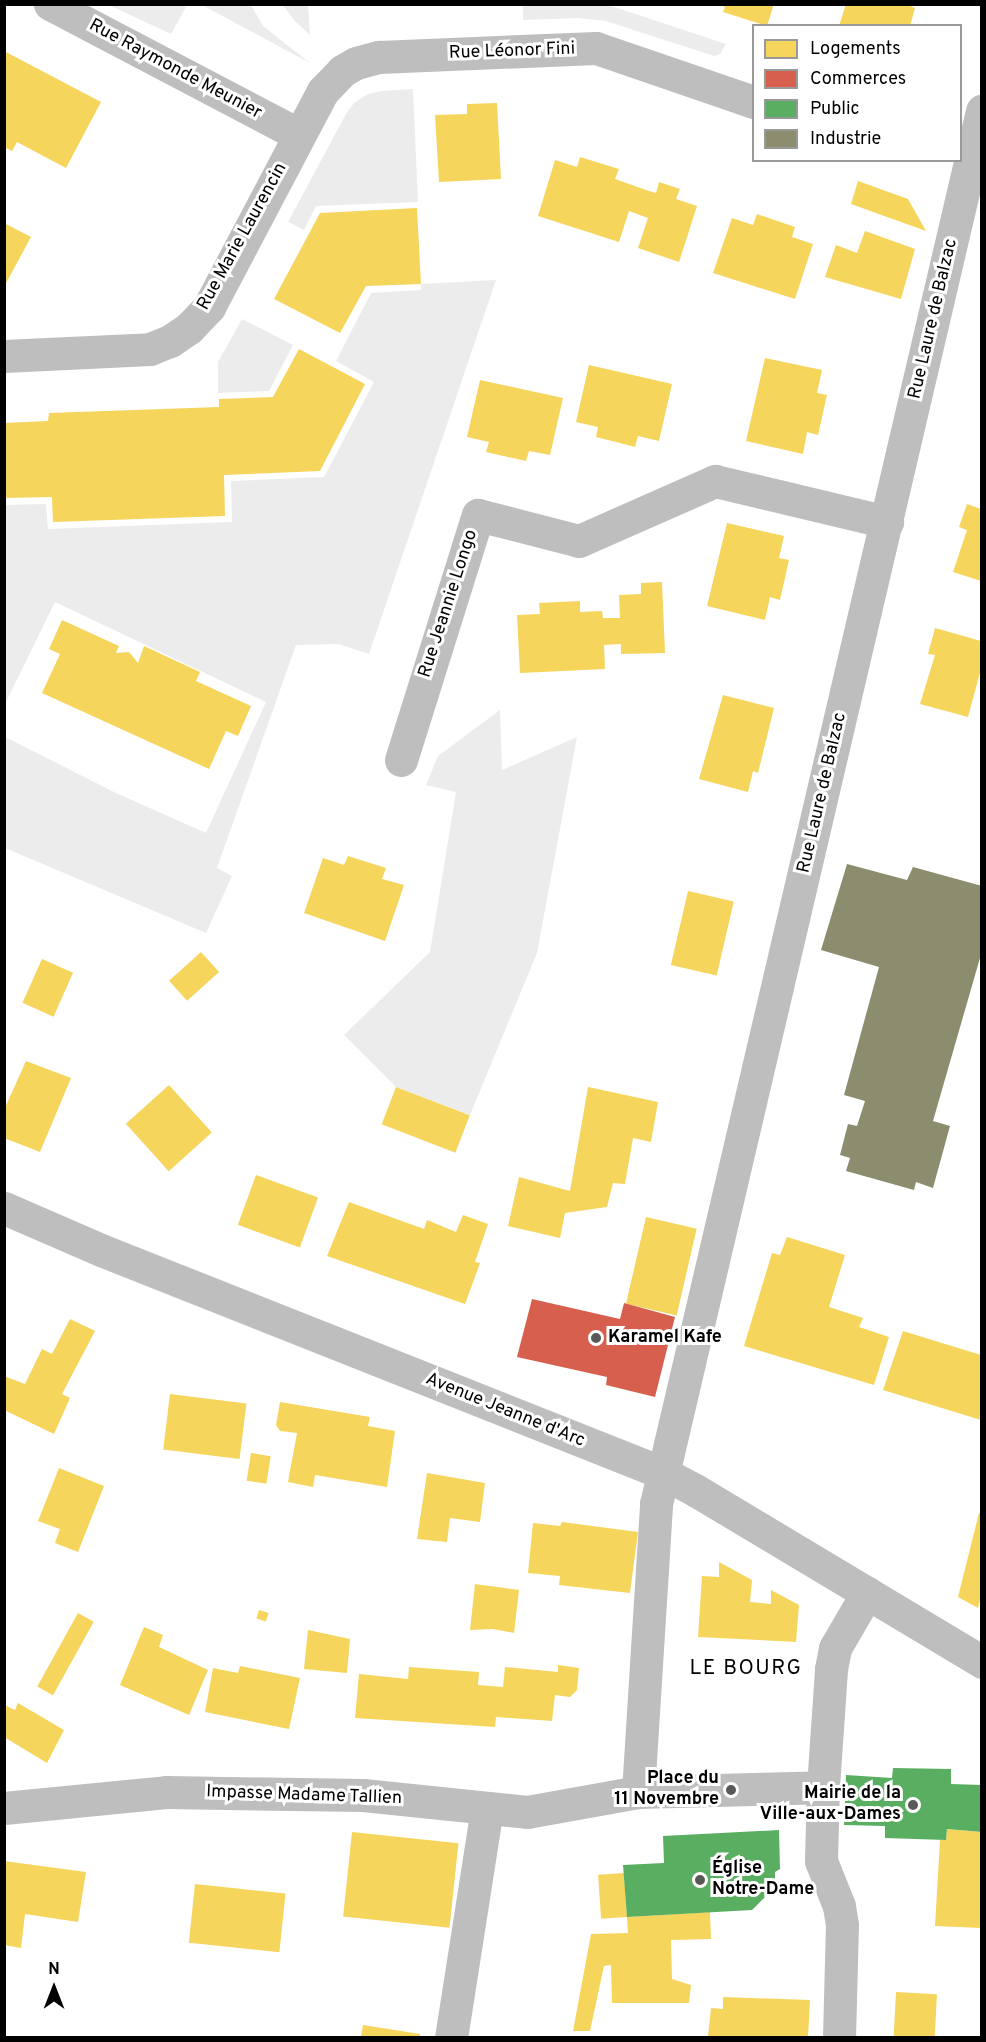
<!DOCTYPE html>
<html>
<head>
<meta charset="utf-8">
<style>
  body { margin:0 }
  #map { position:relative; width:986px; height:2042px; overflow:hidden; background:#fff; font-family:Overpass,sans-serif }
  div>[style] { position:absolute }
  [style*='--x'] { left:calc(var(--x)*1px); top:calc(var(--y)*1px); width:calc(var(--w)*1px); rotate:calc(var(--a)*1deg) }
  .green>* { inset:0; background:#ececec }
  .homes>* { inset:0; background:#f6d55c; transform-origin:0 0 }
  .shops>* { inset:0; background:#d6604d }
  .public>* { inset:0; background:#5aae61 }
  .industry>* { inset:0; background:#8c8c6e }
  .minor>* { height:33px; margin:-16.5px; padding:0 16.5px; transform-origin:16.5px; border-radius:16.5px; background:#bebebe }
  .dots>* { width:16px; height:16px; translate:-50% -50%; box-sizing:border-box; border:3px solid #fff; border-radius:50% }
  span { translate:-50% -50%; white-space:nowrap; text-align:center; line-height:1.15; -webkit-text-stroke:6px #fff; paint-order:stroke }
  .street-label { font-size:18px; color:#000 }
  .poi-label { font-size:18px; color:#000; font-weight:700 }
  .left { translate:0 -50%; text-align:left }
  .right { translate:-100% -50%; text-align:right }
  .quarter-label { font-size:21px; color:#000; letter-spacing:1.5px }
  .frame { position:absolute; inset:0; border:6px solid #000; pointer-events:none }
  .legend { position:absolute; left:752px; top:24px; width:210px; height:138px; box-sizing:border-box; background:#fff; border:2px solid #999; margin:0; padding:8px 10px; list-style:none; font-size:18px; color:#000 }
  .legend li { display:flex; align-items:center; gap:12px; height:30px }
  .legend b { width:30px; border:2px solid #999 }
  .north { position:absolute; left:24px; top:1958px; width:60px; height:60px; -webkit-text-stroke:4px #fff; paint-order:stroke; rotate:0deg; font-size:16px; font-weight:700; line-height:24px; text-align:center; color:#000 }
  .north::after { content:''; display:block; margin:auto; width:21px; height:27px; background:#000; clip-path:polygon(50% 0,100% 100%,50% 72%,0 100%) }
</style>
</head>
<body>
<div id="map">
  <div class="green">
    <i style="clip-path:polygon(109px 5px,187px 5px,171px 34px)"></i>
    <i style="clip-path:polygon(202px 5px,251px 5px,263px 26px,310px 63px)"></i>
    <i style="clip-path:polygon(283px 5px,308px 5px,310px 35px,294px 20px)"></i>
    <i style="clip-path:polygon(523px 5px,608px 5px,726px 44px,720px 54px,714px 56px,606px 21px,578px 18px,523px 20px)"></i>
    <i style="clip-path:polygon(413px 89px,418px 202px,316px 206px,304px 230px,288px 222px,346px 114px,354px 103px,368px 94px,382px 91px)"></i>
    <i style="clip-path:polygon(496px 280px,369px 654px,339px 644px,296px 645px,217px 868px,232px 876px,206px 933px,5px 848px,5px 737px,116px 793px,206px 833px,266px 702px,55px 602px,5px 704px,5px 505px,46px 504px,48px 529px,232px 522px,231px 481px,324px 477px,374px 382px,336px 361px,371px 293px,421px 290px,421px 284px)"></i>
    <i style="clip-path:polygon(242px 319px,293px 345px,269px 391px,218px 393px,218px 362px)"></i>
    <i style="clip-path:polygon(500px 710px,502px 770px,577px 737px,537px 953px,470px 1115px,396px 1087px,344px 1035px,430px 952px,456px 792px,426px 785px,438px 756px)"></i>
  </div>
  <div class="homes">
    <i style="clip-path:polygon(718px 4px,774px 4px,767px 26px,723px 12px,725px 7px)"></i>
    <i style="clip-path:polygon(846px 4px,905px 4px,915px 8px,910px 26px,839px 26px)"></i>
    <i style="clip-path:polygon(4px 51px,101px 102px,66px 168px,17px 142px,12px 151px,4px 147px)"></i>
    <i style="clip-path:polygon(497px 103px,501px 179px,439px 182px,435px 115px,467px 114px,467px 104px)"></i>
    <i style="clip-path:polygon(580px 157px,619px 169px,615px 179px,646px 190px,656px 193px,659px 182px,680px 189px,676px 199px,697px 206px,679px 262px,638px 248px,648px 218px,629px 211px,619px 242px,538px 216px,555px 160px,577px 167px)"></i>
    <i style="clip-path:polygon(858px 181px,908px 199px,926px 231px,851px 204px)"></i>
    <i style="clip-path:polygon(417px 208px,421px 284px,366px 286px,340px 333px,274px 299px,320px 213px)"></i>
    <i style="clip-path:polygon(757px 214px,795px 227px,792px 237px,813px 244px,795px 299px,713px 273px,732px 218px,753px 225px)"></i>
    <i style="clip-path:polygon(4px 223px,31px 237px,4px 287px)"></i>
    <i style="clip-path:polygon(865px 231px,915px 249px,901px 299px,825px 277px,836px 245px,857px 253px)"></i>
    <i style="clip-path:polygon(299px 349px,365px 384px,320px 471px,224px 475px,225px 516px,53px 522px,52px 497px,4px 498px,4px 423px,48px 421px,49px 413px,219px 407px,219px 399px,273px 397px)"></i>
    <i style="clip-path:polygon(765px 358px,822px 370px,817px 393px,827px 395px,818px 435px,807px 432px,803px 454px,746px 441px)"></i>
    <i style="clip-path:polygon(589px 365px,672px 384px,659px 441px,638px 436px,635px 447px,616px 442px,596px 437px,598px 427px,576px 422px)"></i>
    <i style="clip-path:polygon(480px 380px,563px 398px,550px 455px,529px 451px,526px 461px,486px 452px,489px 442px,467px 437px)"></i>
    <i style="clip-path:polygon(967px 504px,981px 509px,981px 581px,953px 572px,967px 530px,959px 527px)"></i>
    <i style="clip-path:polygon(727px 523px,784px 536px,779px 558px,789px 560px,780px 600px,770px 597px,765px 620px,707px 606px)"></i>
    <i style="clip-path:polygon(662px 582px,665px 653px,621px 654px,621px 644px,604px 645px,605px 669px,520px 673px,517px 615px,540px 614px,539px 603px,580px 601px,580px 612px,602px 611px,603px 618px,620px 618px,619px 595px,641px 594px,641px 583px)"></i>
    <i style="clip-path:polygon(62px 620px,119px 646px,116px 653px,129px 652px,138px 663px,144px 646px,200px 672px,196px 681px,251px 706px,238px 736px,226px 731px,209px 769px,42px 693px,60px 654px,49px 649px)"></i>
    <i style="clip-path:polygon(935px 628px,981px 641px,981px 669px,968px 717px,920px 704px,935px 655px,928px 654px)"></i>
    <i style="clip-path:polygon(723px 695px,774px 708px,758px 773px,753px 771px,748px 792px,699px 779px)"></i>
    <i style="clip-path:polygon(348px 856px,386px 868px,382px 879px,404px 885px,385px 941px,304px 913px,323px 858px,344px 865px)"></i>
    <i style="left:688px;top:891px;width:47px;height:76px;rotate:13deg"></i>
    <i style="left:201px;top:952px;width:27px;height:43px;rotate:48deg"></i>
    <i style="left:42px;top:959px;width:34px;height:48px;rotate:24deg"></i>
    <i style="clip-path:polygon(26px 1061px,71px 1078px,40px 1152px,4px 1138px,4px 1110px)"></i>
    <i style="left:169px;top:1085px;width:64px;height:58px;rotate:48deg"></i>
    <i style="left:396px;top:1087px;width:79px;height:40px;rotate:21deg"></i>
    <i style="clip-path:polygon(588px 1087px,658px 1102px,651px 1142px,633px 1138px,625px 1184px,613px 1183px,607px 1207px,565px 1213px,560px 1238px,508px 1226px,519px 1177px,570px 1191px)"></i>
    <i style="left:256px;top:1175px;width:66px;height:53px;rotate:20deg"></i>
    <i style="clip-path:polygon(349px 1202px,424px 1229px,427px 1220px,456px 1232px,463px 1215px,488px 1224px,475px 1262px,480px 1263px,465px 1304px,327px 1256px)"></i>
    <i style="left:646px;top:1217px;width:52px;height:89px;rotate:13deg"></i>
    <i style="clip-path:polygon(787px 1237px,845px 1255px,829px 1307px,863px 1318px,859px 1327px,889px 1337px,874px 1385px,744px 1346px,772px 1253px,780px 1255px)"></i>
    <i style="clip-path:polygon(70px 1319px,95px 1331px,62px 1394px,70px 1398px,54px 1434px,4px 1410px,4px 1376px,25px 1384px,42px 1349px,52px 1354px)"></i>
    <i style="clip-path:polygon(903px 1331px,981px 1355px,981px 1420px,883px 1390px)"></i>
    <i style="left:170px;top:1394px;width:77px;height:56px;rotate:7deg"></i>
    <i style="clip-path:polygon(280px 1402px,370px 1417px,368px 1426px,395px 1431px,387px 1487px,315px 1475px,313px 1487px,288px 1482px,297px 1433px,280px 1431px,276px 1425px)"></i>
    <i style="left:251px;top:1453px;width:20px;height:28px;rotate:9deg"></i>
    <i style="clip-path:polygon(59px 1468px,104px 1486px,78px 1552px,55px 1543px,60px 1529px,38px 1521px)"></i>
    <i style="clip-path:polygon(427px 1473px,485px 1483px,480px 1522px,450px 1518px,447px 1542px,417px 1539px)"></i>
    <i style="clip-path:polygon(979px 1513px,981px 1513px,981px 1595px,978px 1608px,958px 1597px)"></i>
    <i style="clip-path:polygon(562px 1522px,638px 1532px,630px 1593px,559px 1585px,560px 1576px,528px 1573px,533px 1523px,560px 1526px)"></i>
    <i style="clip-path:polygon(719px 1562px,752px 1580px,750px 1602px,771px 1604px,771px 1590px,799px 1605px,796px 1642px,698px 1637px,702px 1576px,719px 1577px)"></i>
    <i style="clip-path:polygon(475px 1584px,519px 1590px,514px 1633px,493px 1629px,470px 1630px)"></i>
    <i style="left:259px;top:1610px;width:10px;height:9px;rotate:17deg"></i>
    <i style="left:78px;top:1613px;width:18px;height:84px;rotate:29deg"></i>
    <i style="clip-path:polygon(144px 1627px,163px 1635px,159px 1647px,208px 1670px,189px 1715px,120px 1685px)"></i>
    <i style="clip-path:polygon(308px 1630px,350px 1639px,347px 1673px,304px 1669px)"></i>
    <i style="clip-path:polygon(558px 1665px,579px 1668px,577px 1690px,570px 1697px,555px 1695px,552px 1721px,496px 1717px,495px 1727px,355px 1718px,359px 1674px,408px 1679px,409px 1667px,479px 1672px,478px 1685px,503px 1687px,505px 1667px,558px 1672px)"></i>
    <i style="clip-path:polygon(240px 1666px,300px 1678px,289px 1729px,205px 1712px,213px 1668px,238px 1673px)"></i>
    <i style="clip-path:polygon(18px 1703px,64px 1730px,47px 1763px,4px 1737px,4px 1705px,15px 1710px)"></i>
    <i style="clip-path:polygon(947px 1829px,981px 1832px,981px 1928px,935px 1926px,940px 1840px,946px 1840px)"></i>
    <i style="left:352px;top:1832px;width:107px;height:85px;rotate:6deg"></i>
    <i style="clip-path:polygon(4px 1861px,86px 1872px,78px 1922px,25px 1914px,21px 1948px,4px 1945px)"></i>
    <i style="left:624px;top:1873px;width:44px;height:26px;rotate:86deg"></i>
    <i style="left:195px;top:1884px;width:91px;height:59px;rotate:6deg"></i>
    <i style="clip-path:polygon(710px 1912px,711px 1939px,671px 1940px,672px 1979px,691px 1985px,689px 2003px,612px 2003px,611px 1965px,604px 1966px,590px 2031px,573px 2031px,591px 1934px,628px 1933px,627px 1917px)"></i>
    <i style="left:896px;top:1992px;width:41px;height:45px;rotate:3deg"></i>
    <i style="clip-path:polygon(723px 1997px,810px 2000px,808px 2037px,708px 2036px,711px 2008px,723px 2009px)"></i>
    <i style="clip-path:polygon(363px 2025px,420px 2034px,420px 2037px,361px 2037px)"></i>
  </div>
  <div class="shops">
    <i style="clip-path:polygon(532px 1299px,620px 1319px,624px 1303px,675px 1317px,655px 1397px,606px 1385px,607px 1377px,517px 1357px)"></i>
  </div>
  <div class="public">
    <i style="clip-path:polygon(893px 1768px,951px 1769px,951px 1784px,982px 1785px,982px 1832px,947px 1829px,946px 1840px,885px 1838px,885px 1826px,844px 1825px,846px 1775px,892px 1778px)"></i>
    <i style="clip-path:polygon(779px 1830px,780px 1869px,775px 1872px,775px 1887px,752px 1910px,627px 1917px,623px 1865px,664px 1863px,663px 1836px)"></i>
  </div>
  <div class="industry">
    <i style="clip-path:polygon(847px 864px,907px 880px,913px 867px,982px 886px,982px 951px,933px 1121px,950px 1126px,933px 1188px,916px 1182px,914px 1190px,846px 1171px,850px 1158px,840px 1155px,848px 1124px,857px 1126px,865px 1101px,844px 1095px,879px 967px,821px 950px)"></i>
  </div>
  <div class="minor">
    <i style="--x:50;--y:4;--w:281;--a:27.7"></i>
    <i style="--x:4;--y:356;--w:146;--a:-2.7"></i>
    <i style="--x:150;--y:349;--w:22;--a:-22"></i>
    <i style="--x:170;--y:341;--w:23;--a:-34"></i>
    <i style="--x:189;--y:328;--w:29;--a:-46"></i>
    <i style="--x:209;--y:307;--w:244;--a:-62.2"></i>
    <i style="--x:323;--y:91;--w:28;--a:-46"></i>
    <i style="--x:342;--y:71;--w:16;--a:-30"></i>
    <i style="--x:356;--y:63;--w:24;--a:-15"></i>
    <i style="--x:379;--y:57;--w:217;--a:-2.4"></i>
    <i style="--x:596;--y:48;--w:167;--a:18.9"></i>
    <i style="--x:401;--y:760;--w:257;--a:-72.6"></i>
    <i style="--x:478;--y:515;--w:104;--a:14.4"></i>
    <i style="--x:579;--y:541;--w:149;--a:-23.8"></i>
    <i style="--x:715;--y:481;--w:177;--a:13.4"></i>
    <i style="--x:4;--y:1208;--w:106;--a:23.4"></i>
    <i style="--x:101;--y:1250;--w:605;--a:21.64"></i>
    <i style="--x:663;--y:1473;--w:36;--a:28"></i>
    <i style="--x:695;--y:1490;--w:335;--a:30.9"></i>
    <i style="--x:638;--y:1792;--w:289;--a:-86.4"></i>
    <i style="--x:656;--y:1504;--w:1431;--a:-76.83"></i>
    <i style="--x:4;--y:1808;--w:163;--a:-5.6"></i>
    <i style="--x:166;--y:1792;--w:197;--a:0.9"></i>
    <i style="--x:363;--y:1795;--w:165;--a:5.9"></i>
    <i style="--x:527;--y:1812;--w:113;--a:-10.2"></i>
    <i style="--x:638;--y:1792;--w:185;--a:-1.5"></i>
    <i style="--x:451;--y:2038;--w:232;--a:-81.1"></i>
    <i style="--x:839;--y:2038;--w:113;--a:-88.5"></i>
    <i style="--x:842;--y:1925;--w:19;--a:-99"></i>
    <i style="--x:839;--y:1906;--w:48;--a:-111.8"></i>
    <i style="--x:821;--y:1861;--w:74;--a:-88.5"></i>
    <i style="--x:823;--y:1787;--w:118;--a:-86.1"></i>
    <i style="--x:831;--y:1669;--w:21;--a:-79"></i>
    <i style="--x:835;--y:1648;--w:64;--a:-59.8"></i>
  </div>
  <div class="dots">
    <i style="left:596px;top:1338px;background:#595959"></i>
    <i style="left:731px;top:1790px;background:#595959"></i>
    <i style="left:913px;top:1805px;background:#595959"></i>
    <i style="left:700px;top:1880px;background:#595959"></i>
  </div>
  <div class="street-label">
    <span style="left:512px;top:52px;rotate:-2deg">Rue Léonor Fini</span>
    <span style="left:175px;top:70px;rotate:28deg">Rue Raymonde Meunier</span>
    <span style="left:243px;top:237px;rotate:-61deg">Rue Marie Laurencin</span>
    <span style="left:934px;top:319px;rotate:-77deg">Rue Laure de Balzac</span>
    <span style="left:449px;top:604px;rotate:-72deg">Rue Jeannie Longo</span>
    <span style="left:823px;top:793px;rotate:-77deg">Rue Laure de Balzac</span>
    <span style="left:505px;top:1411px;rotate:22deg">Avenue Jeanne d'Arc</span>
    <span style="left:304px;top:1796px;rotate:2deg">Impasse Madame Tallien</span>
  </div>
  <div class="poi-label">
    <span class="left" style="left:608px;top:1338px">Karamel Kafe</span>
    <span class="right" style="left:719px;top:1790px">Place du<br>11 Novembre</span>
    <span class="right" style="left:901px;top:1805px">Mairie de la<br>Ville-aux-Dames</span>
    <span class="left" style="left:712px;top:1880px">Église<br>Notre-Dame</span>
  </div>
  <div class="quarter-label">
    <span style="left:746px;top:1669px">LE BOURG</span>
  </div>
  <div class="frame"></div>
  <ul class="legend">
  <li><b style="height:16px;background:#f6d55c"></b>Logements</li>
  <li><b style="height:16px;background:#d6604d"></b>Commerces</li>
  <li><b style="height:16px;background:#5aae61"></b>Public</li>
  <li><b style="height:16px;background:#8c8c6e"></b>Industrie</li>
  </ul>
  <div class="north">N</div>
</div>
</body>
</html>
